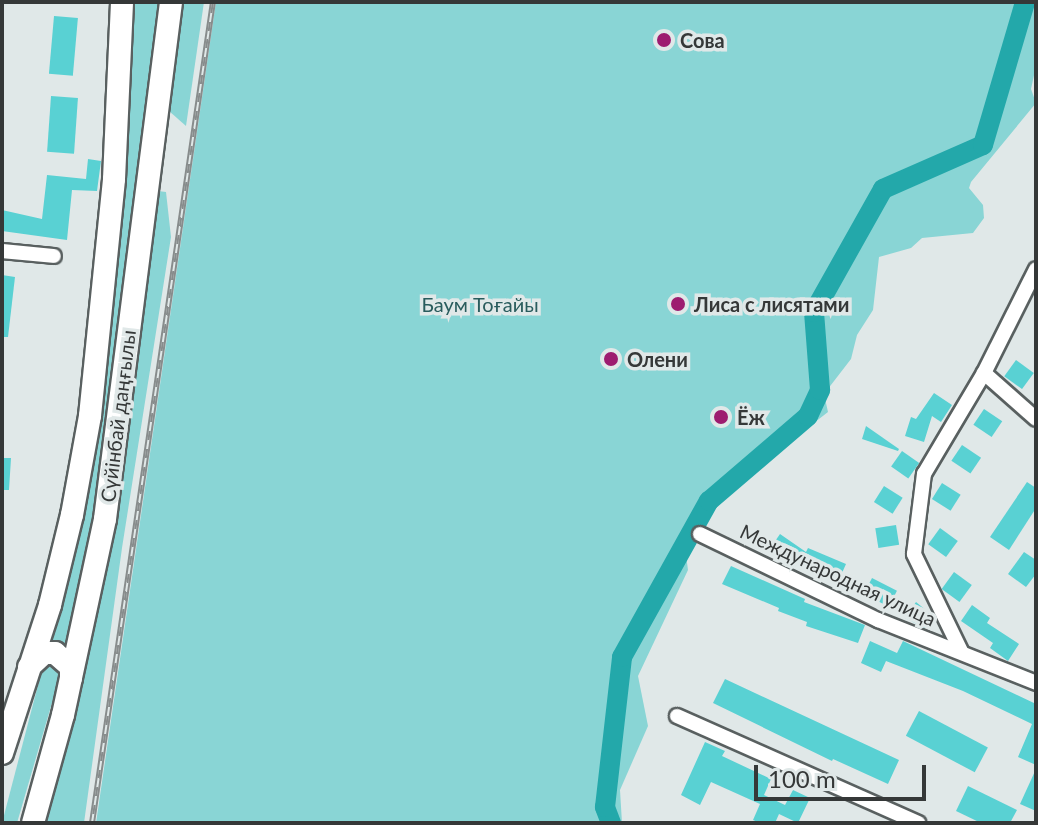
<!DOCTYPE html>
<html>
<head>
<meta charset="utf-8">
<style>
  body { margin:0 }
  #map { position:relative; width:1038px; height:825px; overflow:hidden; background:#e0e8e8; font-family:Lato,sans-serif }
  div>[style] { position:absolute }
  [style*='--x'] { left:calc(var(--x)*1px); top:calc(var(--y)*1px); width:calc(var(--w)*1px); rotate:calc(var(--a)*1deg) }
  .green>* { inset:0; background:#89d5d5 }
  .river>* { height:20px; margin:-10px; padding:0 10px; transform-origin:10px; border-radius:10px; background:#23a8aa }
  .building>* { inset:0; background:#59d1d3; transform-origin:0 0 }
  .roads { filter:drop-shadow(2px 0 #596060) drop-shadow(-2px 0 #596060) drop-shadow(0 2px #596060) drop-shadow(0 -2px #596060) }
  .street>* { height:14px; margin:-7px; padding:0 7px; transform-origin:7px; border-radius:7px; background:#fff }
  .primary>* { height:22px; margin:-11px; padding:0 11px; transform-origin:11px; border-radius:11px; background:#fff }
  .rail>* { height:6px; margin-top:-3px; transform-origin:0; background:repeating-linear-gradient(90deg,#e0e8e8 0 9px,#878c8c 0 18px); box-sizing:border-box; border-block:2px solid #878c8c }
  .dots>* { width:22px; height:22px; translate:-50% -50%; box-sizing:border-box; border:4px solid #e0e8e8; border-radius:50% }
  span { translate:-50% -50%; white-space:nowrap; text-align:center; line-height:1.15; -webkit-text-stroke:7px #e0e8e8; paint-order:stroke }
  .poi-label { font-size:20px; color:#353838; font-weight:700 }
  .left { translate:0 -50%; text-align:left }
  .park-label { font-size:20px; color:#295c5d }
  .street-label { font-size:20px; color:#353838 }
  .frame { position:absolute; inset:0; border:4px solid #353838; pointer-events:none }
  .scale { position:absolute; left:754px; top:765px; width:172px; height:36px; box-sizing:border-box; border:4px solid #353838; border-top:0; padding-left:10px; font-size:24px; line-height:28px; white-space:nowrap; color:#353838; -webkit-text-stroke:6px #e0e8e8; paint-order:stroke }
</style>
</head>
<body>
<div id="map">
  <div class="green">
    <i style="clip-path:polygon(130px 2px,159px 2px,108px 443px,69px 652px,49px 644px,97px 434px,113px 317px)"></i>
    <i style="clip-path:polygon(182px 2px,204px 2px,186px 126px,169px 111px)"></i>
    <i style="clip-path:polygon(216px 2px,1036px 2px,1036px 66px,1031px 89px,1036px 103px,971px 182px,969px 188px,983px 205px,984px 218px,973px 233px,922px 238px,911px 248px,879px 257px,873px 310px,857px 335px,851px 359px,824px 394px,828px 412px,743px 478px,725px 486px,709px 501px,684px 540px,688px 570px,638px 676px,648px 726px,620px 790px,622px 823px,96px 823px)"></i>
    <i style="clip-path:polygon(158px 191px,166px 192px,171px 237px,122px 548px,84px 823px,42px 823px)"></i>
    <i style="clip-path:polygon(51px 660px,61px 672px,17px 823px,2px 823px,43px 666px)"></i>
  </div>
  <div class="river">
    <i style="--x:611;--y:823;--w:17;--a:-111"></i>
    <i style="--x:605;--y:807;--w:151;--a:-83.5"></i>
    <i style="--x:622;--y:657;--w:179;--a:-60.9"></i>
    <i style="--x:709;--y:501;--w:130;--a:-40.6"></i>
    <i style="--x:808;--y:416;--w:29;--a:-65"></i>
    <i style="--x:820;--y:390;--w:78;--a:-94.4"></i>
    <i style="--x:814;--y:312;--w:141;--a:-60.7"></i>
    <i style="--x:883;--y:189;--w:109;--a:-23.7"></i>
    <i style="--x:983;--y:145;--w:149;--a:-73.6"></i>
  </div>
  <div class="building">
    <i style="left:54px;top:16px;width:24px;height:58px;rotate:5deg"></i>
    <i style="left:51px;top:96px;width:27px;height:56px;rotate:4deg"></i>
    <i style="clip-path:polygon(88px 159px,101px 161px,97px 191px,72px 190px,67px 240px,2px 231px,2px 210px,42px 219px,47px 175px,86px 179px)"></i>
    <i style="clip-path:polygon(2px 275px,15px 277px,8px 337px,2px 337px)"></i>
    <i style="left:1016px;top:360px;width:22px;height:20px;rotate:36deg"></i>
    <i style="clip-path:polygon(934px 393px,952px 405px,941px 422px,932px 416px,924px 442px,905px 436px,911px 417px,916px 419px)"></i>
    <i style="left:984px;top:409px;width:22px;height:19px;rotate:34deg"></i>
    <i style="clip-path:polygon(866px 426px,899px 449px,898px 451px,862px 439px)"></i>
    <i style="left:962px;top:445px;width:23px;height:19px;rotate:34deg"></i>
    <i style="left:902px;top:451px;width:21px;height:19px;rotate:35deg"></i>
    <i style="clip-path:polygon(2px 458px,11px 458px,9px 490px,2px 490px)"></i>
    <i style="clip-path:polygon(1027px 482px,1036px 488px,1036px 508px,1009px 550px,990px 537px)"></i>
    <i style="left:942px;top:483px;width:22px;height:19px;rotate:32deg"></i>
    <i style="left:884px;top:486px;width:22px;height:19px;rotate:32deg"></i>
    <i style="left:896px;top:525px;width:20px;height:21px;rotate:81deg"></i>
    <i style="left:940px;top:528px;width:22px;height:20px;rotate:36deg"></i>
    <i style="clip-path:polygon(780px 534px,806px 552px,808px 548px,846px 564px,838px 582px,787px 563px,769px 550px)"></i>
    <i style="clip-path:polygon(1024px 552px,1036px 560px,1036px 574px,1026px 587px,1008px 574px)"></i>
    <i style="clip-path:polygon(731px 566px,805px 599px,804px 602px,865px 625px,858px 643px,806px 626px,807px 622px,778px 611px,779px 608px,722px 584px)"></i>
    <i style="left:954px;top:572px;width:22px;height:21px;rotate:36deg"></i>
    <i style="left:872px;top:578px;width:28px;height:18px;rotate:27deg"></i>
    <i style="clip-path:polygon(916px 602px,933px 616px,925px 628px,905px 618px)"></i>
    <i style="clip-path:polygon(972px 605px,990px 618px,987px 623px,1019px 644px,1008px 661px,990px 648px,993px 643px,961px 621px)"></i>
    <i style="clip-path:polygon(870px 641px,897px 653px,903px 641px,1036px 704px,1036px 765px,1018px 757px,1032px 724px,963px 691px,886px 661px,881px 672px,861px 663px)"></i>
    <i style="clip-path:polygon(725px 679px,899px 760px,888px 784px,833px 759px,832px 761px,713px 703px)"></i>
    <i style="left:919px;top:711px;width:78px;height:28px;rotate:28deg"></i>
    <i style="clip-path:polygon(705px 742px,725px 751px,722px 756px,771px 779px,764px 795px,785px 805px,793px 790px,810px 798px,798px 823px,779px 814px,775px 823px,760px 823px,753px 820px,760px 804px,711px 782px,700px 805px,681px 795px)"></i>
    <i style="clip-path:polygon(1036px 769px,1036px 811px,1020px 804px)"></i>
    <i style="clip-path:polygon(968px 786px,1017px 810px,1010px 823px,981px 823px,956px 811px)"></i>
  </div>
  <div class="roads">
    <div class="street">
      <i style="--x:2;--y:251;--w:52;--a:5.5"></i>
      <i style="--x:984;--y:373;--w:69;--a:41.5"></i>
      <i style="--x:700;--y:534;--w:198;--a:25.8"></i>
      <i style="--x:878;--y:620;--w:170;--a:21.7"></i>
      <i style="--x:961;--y:651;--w:108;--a:-115.9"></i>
      <i style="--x:914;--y:554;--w:81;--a:-82.9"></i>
      <i style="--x:924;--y:474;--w:117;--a:-59.3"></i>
      <i style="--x:984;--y:373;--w:116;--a:-63.4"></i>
      <i style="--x:677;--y:716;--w:264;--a:23.9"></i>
    </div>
    <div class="primary">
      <i style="--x:29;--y:667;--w:21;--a:-43"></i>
      <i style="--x:44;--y:653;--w:11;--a:0"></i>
      <i style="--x:55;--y:653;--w:21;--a:41"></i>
      <i style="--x:71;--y:667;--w:11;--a:90"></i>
      <i style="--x:2;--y:753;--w:156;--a:-72"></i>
      <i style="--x:50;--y:605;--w:93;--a:-76.3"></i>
      <i style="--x:72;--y:515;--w:101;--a:-79.7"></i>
      <i style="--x:90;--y:416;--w:238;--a:-84.2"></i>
      <i style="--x:114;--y:179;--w:177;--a:-87.4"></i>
      <i style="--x:33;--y:823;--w:112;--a:-74.5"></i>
      <i style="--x:63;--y:715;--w:200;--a:-77.9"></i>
      <i style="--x:105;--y:519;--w:521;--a:-82.72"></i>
    </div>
  </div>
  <div class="rail">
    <i style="--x:92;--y:823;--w:830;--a:-81.62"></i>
  </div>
  <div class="dots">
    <i style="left:664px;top:40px;background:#9d1c70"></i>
    <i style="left:678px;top:304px;background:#9d1c70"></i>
    <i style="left:611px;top:359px;background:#9d1c70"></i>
    <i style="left:721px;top:417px;background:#9d1c70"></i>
  </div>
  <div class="poi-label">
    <span class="left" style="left:680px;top:40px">Сова</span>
    <span class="left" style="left:694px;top:304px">Лиса с лисятами</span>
    <span class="left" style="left:627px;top:359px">Олени</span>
    <span class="left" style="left:737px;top:417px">Ёж</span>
  </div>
  <div class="park-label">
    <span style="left:480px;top:304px">Баум Тоғайы</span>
  </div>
  <div class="street-label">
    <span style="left:118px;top:416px;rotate:-83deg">Сүйінбай даңғылы</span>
    <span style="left:838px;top:575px;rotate:25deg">Международная улица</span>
  </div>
  <div class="frame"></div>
  <div class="scale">100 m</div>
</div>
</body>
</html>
